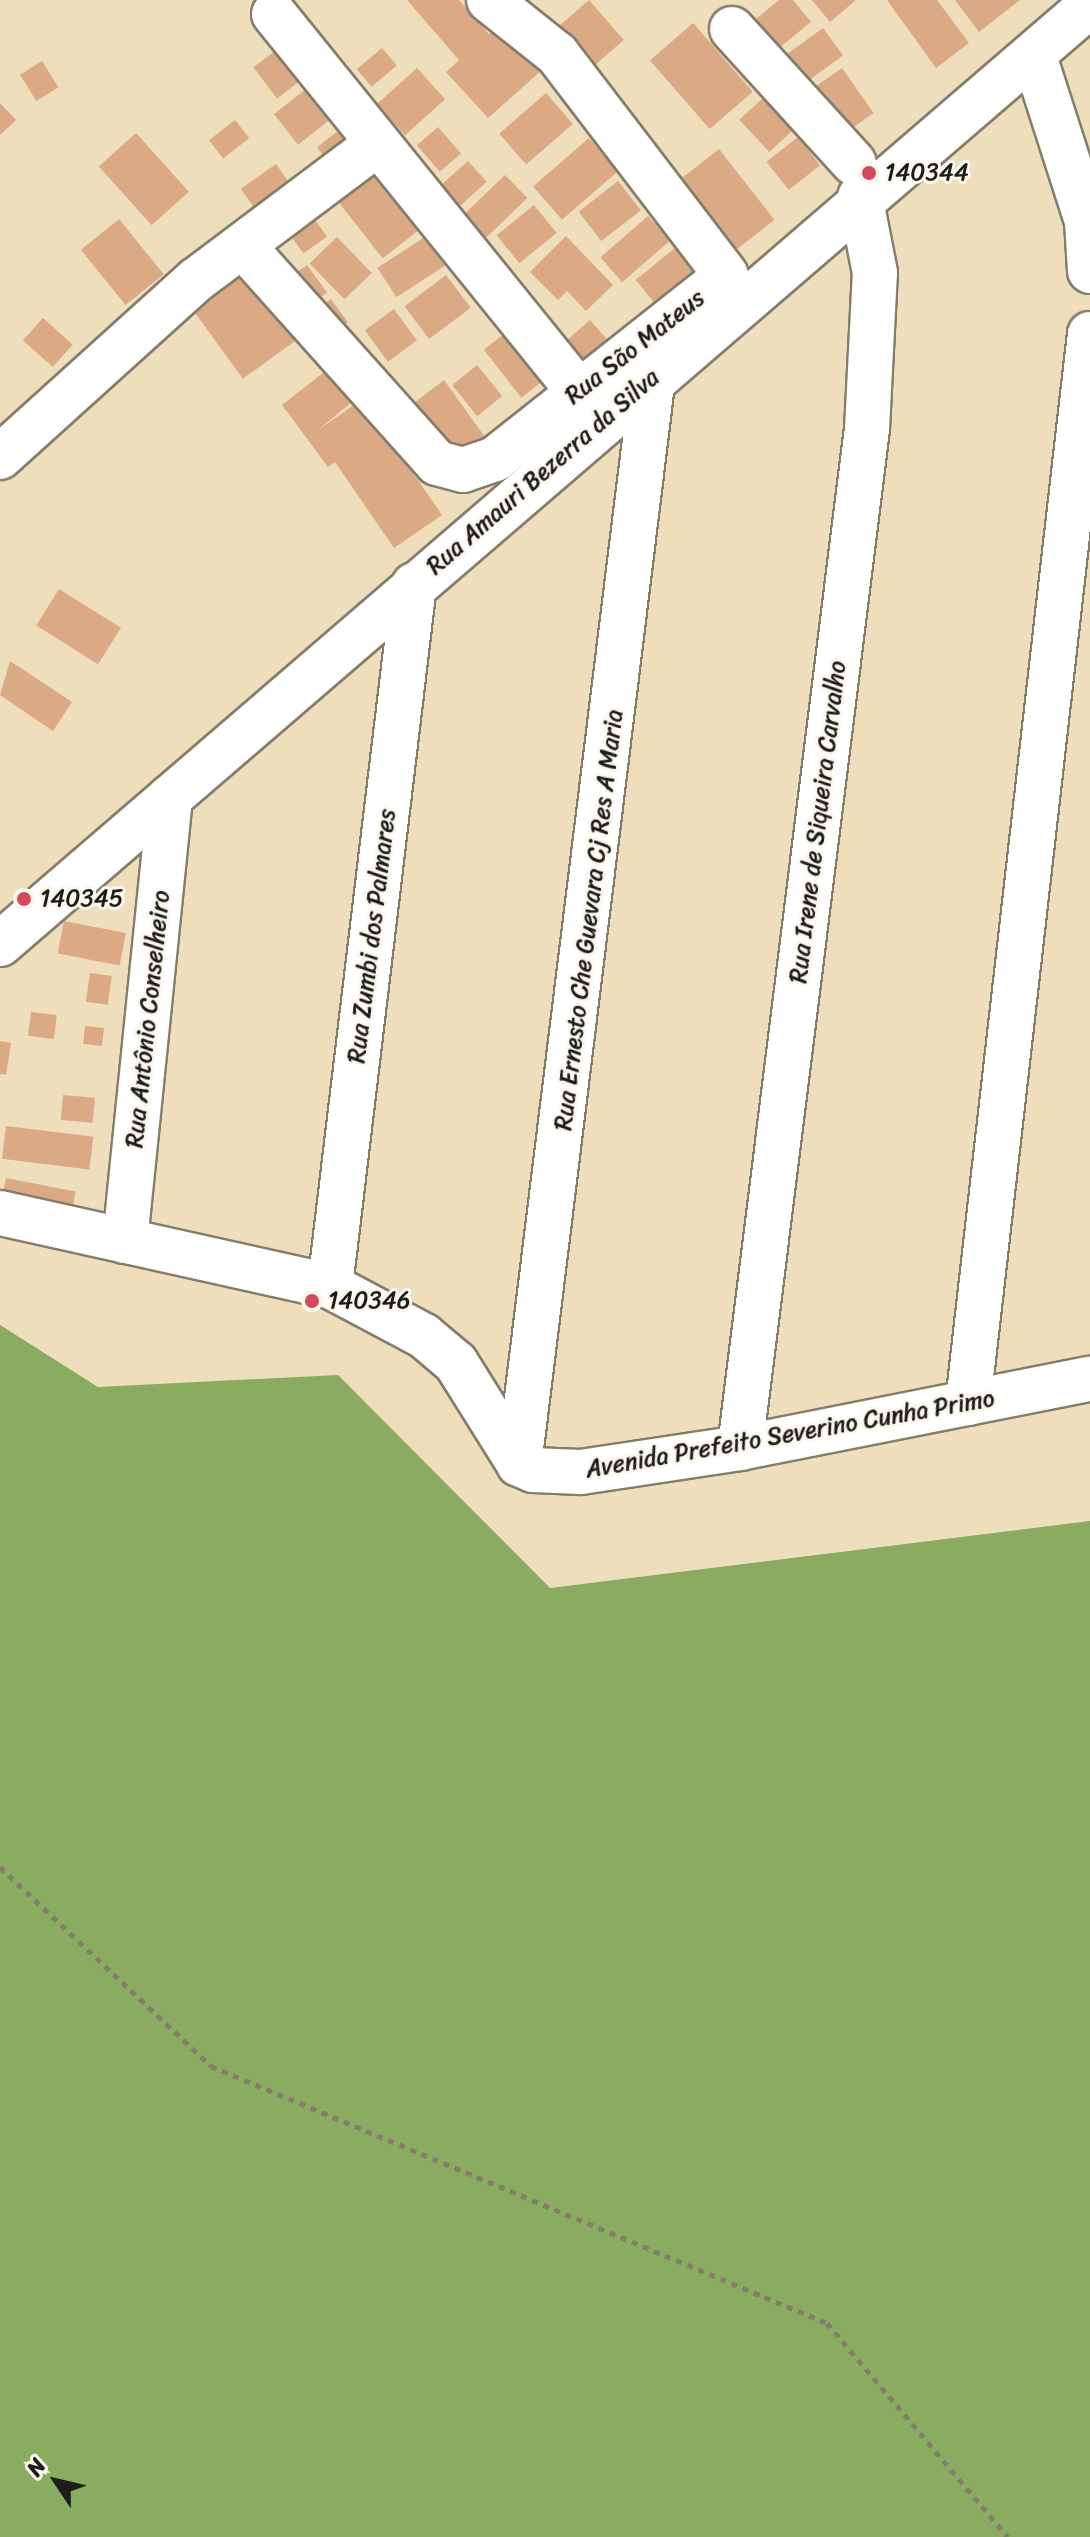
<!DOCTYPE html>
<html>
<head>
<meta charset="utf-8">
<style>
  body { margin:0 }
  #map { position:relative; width:1090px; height:2537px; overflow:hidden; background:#eedebc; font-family:Sriracha,sans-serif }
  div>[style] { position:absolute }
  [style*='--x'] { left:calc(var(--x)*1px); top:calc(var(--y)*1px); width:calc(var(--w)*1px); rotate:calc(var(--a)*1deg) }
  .forest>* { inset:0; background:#89ac60 }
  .building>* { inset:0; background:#dba984; transform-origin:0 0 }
  .path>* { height:5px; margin-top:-2.5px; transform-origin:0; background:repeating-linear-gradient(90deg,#857d6c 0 6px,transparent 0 12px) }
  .roads { filter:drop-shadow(2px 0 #857d6c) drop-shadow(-2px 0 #857d6c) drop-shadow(0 2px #857d6c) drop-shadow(0 -2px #857d6c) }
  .minor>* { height:44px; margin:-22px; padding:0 22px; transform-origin:22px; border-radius:22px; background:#fff }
  .dots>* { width:22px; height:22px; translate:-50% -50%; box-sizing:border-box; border:4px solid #fbf7ec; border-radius:50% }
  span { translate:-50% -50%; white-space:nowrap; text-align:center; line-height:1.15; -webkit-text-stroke:6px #fbf7ec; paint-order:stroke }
  .poi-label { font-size:24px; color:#1c1c1c }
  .left { translate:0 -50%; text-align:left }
  .street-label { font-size:24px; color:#1c1c1c }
  .north { position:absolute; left:16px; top:2441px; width:80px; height:80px; -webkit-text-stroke:6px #fbf7ec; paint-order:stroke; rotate:305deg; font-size:22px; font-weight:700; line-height:32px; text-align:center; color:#1c1c1c }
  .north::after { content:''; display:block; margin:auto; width:28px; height:36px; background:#1c1c1c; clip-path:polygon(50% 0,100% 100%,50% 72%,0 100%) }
</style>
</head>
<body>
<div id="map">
  <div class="forest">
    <i style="clip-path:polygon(0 1325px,98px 1387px,338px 1375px,550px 1588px,1090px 1521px,1090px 2537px,0 2537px)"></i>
  </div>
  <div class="building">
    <i style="clip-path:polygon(407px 0,459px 0,489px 34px,502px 22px,543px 69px,488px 118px,446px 72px,459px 60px)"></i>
    <i style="left:589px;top:0;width:53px;height:50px;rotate:49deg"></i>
    <i style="clip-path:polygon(779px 0,793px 0,811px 22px,774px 52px,751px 23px)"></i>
    <i style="clip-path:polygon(812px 0,856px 0,830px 22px)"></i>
    <i style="clip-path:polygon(887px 0,937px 0,969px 43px,936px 68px)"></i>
    <i style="clip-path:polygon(955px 0,1020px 0,979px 32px)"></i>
    <i style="left:693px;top:23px;width:91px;height:57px;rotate:49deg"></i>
    <i style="left:823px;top:28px;width:34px;height:58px;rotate:54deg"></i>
    <i style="left:283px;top:45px;width:39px;height:37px;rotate:53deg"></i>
    <i style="left:382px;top:48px;width:23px;height:33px;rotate:50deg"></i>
    <i style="left:42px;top:61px;width:31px;height:26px;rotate:58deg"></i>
    <i style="left:417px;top:68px;width:42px;height:54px;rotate:48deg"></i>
    <i style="left:842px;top:68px;width:55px;height:39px;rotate:55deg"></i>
    <i style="left:311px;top:85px;width:39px;height:47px;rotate:52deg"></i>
    <i style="left:546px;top:93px;width:41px;height:62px;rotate:49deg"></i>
    <i style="left:765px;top:96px;width:44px;height:35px;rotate:47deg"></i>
    <i style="clip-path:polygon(0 103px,16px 120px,0 135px)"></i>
    <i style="left:235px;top:120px;width:23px;height:33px;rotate:52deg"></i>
    <i style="left:343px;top:127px;width:23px;height:33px;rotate:52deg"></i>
    <i style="left:438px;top:127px;width:35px;height:28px;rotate:49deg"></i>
    <i style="left:136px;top:133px;width:79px;height:50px;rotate:48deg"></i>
    <i style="left:798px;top:137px;width:36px;height:40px;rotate:52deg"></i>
    <i style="left:589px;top:138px;width:44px;height:74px;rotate:49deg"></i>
    <i style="left:719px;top:149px;width:90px;height:51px;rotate:52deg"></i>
    <i style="left:468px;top:161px;width:28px;height:39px;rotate:48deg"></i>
    <i style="left:276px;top:164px;width:37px;height:43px;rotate:55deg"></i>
    <i style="left:376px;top:167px;width:76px;height:51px;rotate:52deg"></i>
    <i style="left:505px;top:175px;width:32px;height:66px;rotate:46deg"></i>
    <i style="left:618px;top:181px;width:37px;height:50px;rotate:52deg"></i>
    <i style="left:534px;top:205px;width:36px;height:48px;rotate:51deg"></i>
    <i style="left:307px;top:209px;width:34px;height:29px;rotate:54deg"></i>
    <i style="left:648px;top:216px;width:33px;height:63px;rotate:49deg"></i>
    <i style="left:119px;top:219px;width:71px;height:49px;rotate:51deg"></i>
    <i style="left:431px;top:233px;width:35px;height:64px;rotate:57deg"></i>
    <i style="clip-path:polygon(566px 236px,613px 285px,586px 311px,567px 291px,558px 300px,530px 272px)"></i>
    <i style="left:337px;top:237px;width:50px;height:38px;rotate:46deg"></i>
    <i style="left:680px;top:244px;width:41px;height:57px;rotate:51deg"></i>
    <i style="left:307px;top:265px;width:34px;height:24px;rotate:54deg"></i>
    <i style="left:246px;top:269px;width:87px;height:67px;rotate:54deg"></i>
    <i style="left:446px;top:275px;width:41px;height:52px;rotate:53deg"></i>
    <i style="left:331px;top:299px;width:29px;height:24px;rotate:54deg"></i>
    <i style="left:394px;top:309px;width:39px;height:36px;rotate:54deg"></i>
    <i style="left:43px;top:318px;width:40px;height:30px;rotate:42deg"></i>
    <i style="left:590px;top:320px;width:37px;height:40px;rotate:49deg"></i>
    <i style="left:513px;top:327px;width:61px;height:37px;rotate:52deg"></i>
    <i style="left:477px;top:365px;width:40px;height:32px;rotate:51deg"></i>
    <i style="clip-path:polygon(328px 369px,353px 401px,317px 431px,362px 399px,442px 515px,394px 548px,335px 462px,328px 467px,282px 405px)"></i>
    <i style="clip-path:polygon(444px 380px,482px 433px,495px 451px,447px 459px,410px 406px)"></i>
    <i style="left:59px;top:589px;width:73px;height:43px;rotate:32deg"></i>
    <i style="clip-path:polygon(10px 661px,72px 702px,53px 731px,0 695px)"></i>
    <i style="left:64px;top:921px;width:63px;height:33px;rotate:11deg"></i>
    <i style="left:90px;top:973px;width:22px;height:29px;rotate:8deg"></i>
    <i style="left:31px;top:1012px;width:26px;height:24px;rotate:7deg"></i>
    <i style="left:85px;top:1026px;width:19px;height:18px;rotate:6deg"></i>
    <i style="clip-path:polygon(0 1041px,11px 1043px,6px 1075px,0 1074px)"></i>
    <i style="left:63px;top:1095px;width:32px;height:25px;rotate:5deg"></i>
    <i style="left:6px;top:1126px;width:88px;height:33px;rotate:7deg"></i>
    <i style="left:6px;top:1178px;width:71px;height:27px;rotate:11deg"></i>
  </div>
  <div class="path">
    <i style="--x:0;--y:1867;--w:290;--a:43.3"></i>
    <i style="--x:211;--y:2066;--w:667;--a:22.65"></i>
    <i style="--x:827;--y:2323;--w:280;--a:49.8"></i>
  </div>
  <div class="roads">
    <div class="minor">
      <i style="--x:489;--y:0;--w:87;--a:38.5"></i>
      <i style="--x:557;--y:54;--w:278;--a:52.6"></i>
      <i style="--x:274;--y:14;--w:484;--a:51.1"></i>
      <i style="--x:732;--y:29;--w:181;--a:47.7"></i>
      <i style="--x:1034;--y:56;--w:173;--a:72.2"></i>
      <i style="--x:1087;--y:221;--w:50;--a:86.6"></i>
      <i style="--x:243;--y:246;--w:291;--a:48.2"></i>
      <i style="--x:437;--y:463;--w:27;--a:15"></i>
      <i style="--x:463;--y:470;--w:34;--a:-19"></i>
      <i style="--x:495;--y:459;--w:290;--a:-38.4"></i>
      <i style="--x:0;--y:457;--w:264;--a:-42.1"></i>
      <i style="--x:196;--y:280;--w:225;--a:-36.9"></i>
      <i style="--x:0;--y:944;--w:1439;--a:-40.74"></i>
      <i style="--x:0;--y:1213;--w:338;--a:12.5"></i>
      <i style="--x:330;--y:1286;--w:106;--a:28"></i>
      <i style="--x:424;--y:1336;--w:42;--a:40.2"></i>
      <i style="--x:456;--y:1363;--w:119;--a:58"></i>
      <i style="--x:519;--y:1464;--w:15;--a:23"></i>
      <i style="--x:533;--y:1470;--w:48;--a:2.4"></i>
      <i style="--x:581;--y:1472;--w:161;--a:-8.6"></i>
      <i style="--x:740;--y:1448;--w:357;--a:-11.2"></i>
      <i style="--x:125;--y:1241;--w:446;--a:-84.2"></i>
      <i style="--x:330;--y:1286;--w:706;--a:-83.17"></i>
      <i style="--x:968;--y:1403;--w:1076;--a:-83.49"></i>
      <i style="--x:740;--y:1448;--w:1027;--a:-82.9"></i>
      <i style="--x:867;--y:429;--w:156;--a:-87.1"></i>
      <i style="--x:875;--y:273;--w:78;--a:-101"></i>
      <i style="--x:519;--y:1464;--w:1096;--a:-82.98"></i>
    </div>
  </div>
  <div class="dots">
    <i style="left:869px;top:173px;background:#d1495b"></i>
    <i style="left:24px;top:899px;background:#d1495b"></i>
    <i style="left:312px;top:1301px;background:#d1495b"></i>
  </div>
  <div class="poi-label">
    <span class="left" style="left:885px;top:173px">140344</span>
    <span class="left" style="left:40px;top:899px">140345</span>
    <span class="left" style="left:328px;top:1301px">140346</span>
  </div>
  <div class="street-label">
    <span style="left:635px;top:347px;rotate:-38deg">Rua São Mateus</span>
    <span style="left:543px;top:472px;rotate:-41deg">Rua Amauri Bezerra da Silva</span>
    <span style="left:818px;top:822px;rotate:-83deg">Rua Irene de Siqueira Carvalho</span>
    <span style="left:589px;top:920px;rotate:-83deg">Rua Ernesto Che Guevara Cj Res A Maria</span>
    <span style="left:372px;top:936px;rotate:-83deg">Rua Zumbi dos Palmares</span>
    <span style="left:148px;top:1019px;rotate:-84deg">Rua Antônio Conselheiro</span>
    <span style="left:790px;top:1434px;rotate:-10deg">Avenida Prefeito Severino Cunha Primo</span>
  </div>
  <div class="north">N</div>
</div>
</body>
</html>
